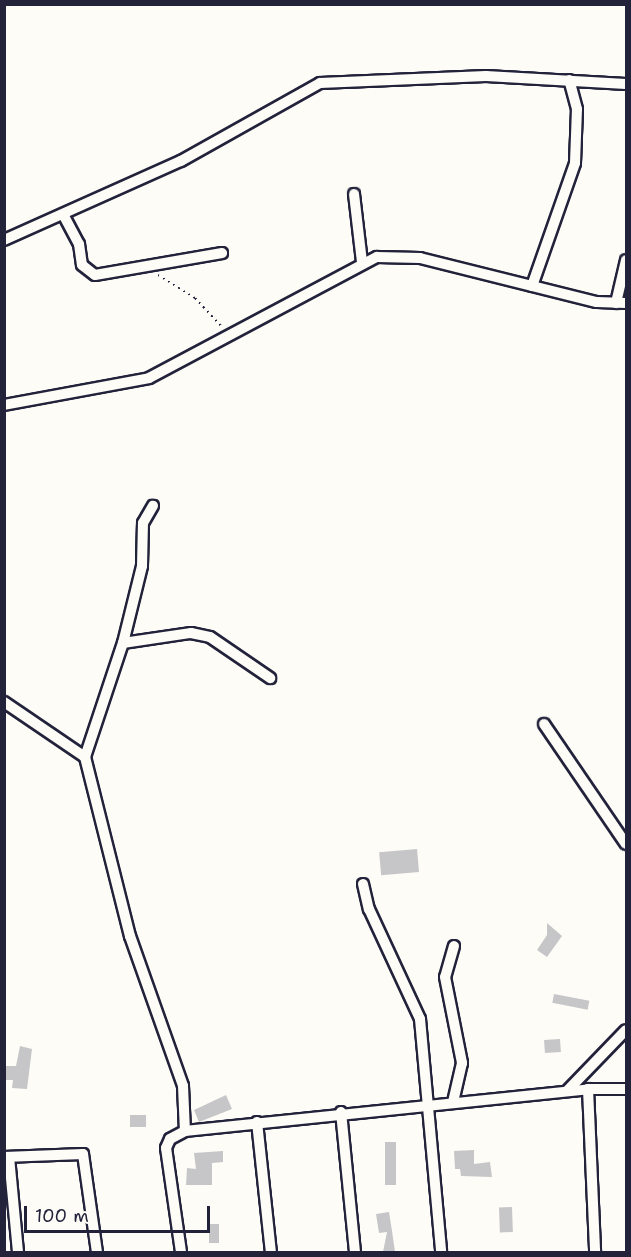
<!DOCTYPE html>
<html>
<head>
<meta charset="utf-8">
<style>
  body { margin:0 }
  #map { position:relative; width:631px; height:1257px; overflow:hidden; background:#fdfcf7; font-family:"Shantell Sans",sans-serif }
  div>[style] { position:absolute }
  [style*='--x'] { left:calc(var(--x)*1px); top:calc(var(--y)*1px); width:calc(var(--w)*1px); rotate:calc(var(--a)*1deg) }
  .building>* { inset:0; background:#c6c6c8; transform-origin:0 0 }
  .path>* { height:2px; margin-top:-1px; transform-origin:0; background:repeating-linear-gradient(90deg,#22223b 0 1.5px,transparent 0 6px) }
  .roads { filter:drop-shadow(2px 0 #22223b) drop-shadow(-2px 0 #22223b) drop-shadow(0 2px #22223b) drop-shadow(0 -2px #22223b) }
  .minor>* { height:10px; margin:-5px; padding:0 5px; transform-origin:5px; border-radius:5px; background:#fdfcf7 }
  span { translate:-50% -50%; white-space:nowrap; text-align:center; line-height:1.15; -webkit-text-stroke:4.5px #fdfcf7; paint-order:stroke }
  .frame { position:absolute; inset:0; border:6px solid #22223b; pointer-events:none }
  .scale { position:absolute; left:24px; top:1206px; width:186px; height:27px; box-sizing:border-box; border:3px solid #22223b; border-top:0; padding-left:8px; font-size:18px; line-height:21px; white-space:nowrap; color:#22223b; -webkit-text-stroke:4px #fdfcf7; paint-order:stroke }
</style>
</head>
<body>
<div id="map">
  <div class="building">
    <i style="left:417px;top:849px;width:23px;height:38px;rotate:85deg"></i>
    <i style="clip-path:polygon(547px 923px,562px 936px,547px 957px,537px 950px,547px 935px)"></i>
    <i style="left:554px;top:994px;width:36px;height:9px;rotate:11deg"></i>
    <i style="left:560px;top:1039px;width:13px;height:16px;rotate:86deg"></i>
    <i style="clip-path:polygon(20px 1046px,32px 1049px,27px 1089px,12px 1088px,13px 1080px,4px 1080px,4px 1066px,16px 1066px)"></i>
    <i style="clip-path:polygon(226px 1095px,232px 1109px,199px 1122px,194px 1110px)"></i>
    <i style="left:130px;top:1115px;width:16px;height:12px"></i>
    <i style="left:385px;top:1142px;width:11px;height:43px"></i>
    <i style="clip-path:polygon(474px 1150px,474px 1164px,490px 1162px,492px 1177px,461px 1176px,460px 1169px,455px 1169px,454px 1151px)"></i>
    <i style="clip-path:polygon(223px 1151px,223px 1162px,212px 1163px,212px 1185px,186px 1185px,187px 1168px,196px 1169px,194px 1153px)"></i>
    <i style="left:512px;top:1207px;width:25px;height:13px;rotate:88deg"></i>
    <i style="clip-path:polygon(389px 1212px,392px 1231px,395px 1252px,383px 1252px,387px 1232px,379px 1233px,376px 1214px)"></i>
    <i style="left:219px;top:1224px;width:19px;height:10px;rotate:90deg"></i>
  </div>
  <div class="path">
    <i style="--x:158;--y:275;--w:44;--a:31.9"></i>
    <i style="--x:195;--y:298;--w:40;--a:47"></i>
  </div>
  <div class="roads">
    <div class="minor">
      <i style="--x:354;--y:194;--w:68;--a:83.3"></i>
      <i style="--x:64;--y:216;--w:32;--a:62"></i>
      <i style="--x:79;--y:244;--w:21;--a:82"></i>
      <i style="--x:82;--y:265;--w:16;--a:38"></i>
      <i style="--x:95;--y:275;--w:129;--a:-9.8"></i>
      <i style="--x:4;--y:240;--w:194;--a:-24.1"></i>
      <i style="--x:181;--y:161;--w:159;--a:-29.3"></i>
      <i style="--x:320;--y:83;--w:166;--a:-2.4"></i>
      <i style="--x:486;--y:76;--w:140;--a:3.3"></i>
      <i style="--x:532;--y:286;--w:130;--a:-70.7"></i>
      <i style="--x:575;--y:163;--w:54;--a:-87.9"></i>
      <i style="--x:577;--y:109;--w:30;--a:-105"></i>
      <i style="--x:616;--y:303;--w:44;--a:-76.9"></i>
      <i style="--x:4;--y:405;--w:147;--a:-10.5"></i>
      <i style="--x:149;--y:378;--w:258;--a:-28"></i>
      <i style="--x:377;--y:257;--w:43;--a:1.3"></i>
      <i style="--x:420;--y:258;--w:182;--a:14"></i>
      <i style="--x:597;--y:302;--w:29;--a:2"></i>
      <i style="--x:123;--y:643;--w:69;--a:-8.4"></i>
      <i style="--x:191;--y:633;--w:19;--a:12"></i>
      <i style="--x:210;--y:637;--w:73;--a:34.3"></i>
      <i style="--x:4;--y:702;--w:98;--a:34.2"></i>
      <i style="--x:85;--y:757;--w:185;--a:75.9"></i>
      <i style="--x:130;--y:936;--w:159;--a:70.5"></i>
      <i style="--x:183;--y:1086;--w:45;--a:87.5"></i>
      <i style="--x:544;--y:724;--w:145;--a:55.7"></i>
      <i style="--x:85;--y:757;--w:120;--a:-71.6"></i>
      <i style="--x:123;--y:643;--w:79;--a:-76.1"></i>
      <i style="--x:142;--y:566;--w:43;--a:-88.7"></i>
      <i style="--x:143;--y:523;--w:20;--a:-60"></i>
      <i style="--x:363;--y:884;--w:26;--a:77"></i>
      <i style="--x:369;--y:909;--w:121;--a:65.1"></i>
      <i style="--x:420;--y:1019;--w:234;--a:84.8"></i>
      <i style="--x:454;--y:946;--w:32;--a:106"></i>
      <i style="--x:445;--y:977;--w:88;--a:78.8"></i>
      <i style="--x:462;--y:1063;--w:37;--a:103"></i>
      <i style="--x:588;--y:1089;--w:38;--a:0"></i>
      <i style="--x:568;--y:1090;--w:83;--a:-46"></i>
      <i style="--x:341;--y:1112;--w:141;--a:84.3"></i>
      <i style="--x:257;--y:1122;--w:131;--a:83.9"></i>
      <i style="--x:4;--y:1157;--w:79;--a:-2.2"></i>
      <i style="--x:83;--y:1154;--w:99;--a:81.9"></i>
      <i style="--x:9;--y:1157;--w:95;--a:84.6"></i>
      <i style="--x:181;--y:1252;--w:105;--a:-98.2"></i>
      <i style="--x:166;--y:1148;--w:10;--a:-66"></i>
      <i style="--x:170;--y:1139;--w:17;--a:-28"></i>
      <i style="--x:185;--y:1131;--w:405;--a:-5.9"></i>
      <i style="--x:588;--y:1089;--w:163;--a:87.5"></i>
    </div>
  </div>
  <div class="frame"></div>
  <div class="scale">100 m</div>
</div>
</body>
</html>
